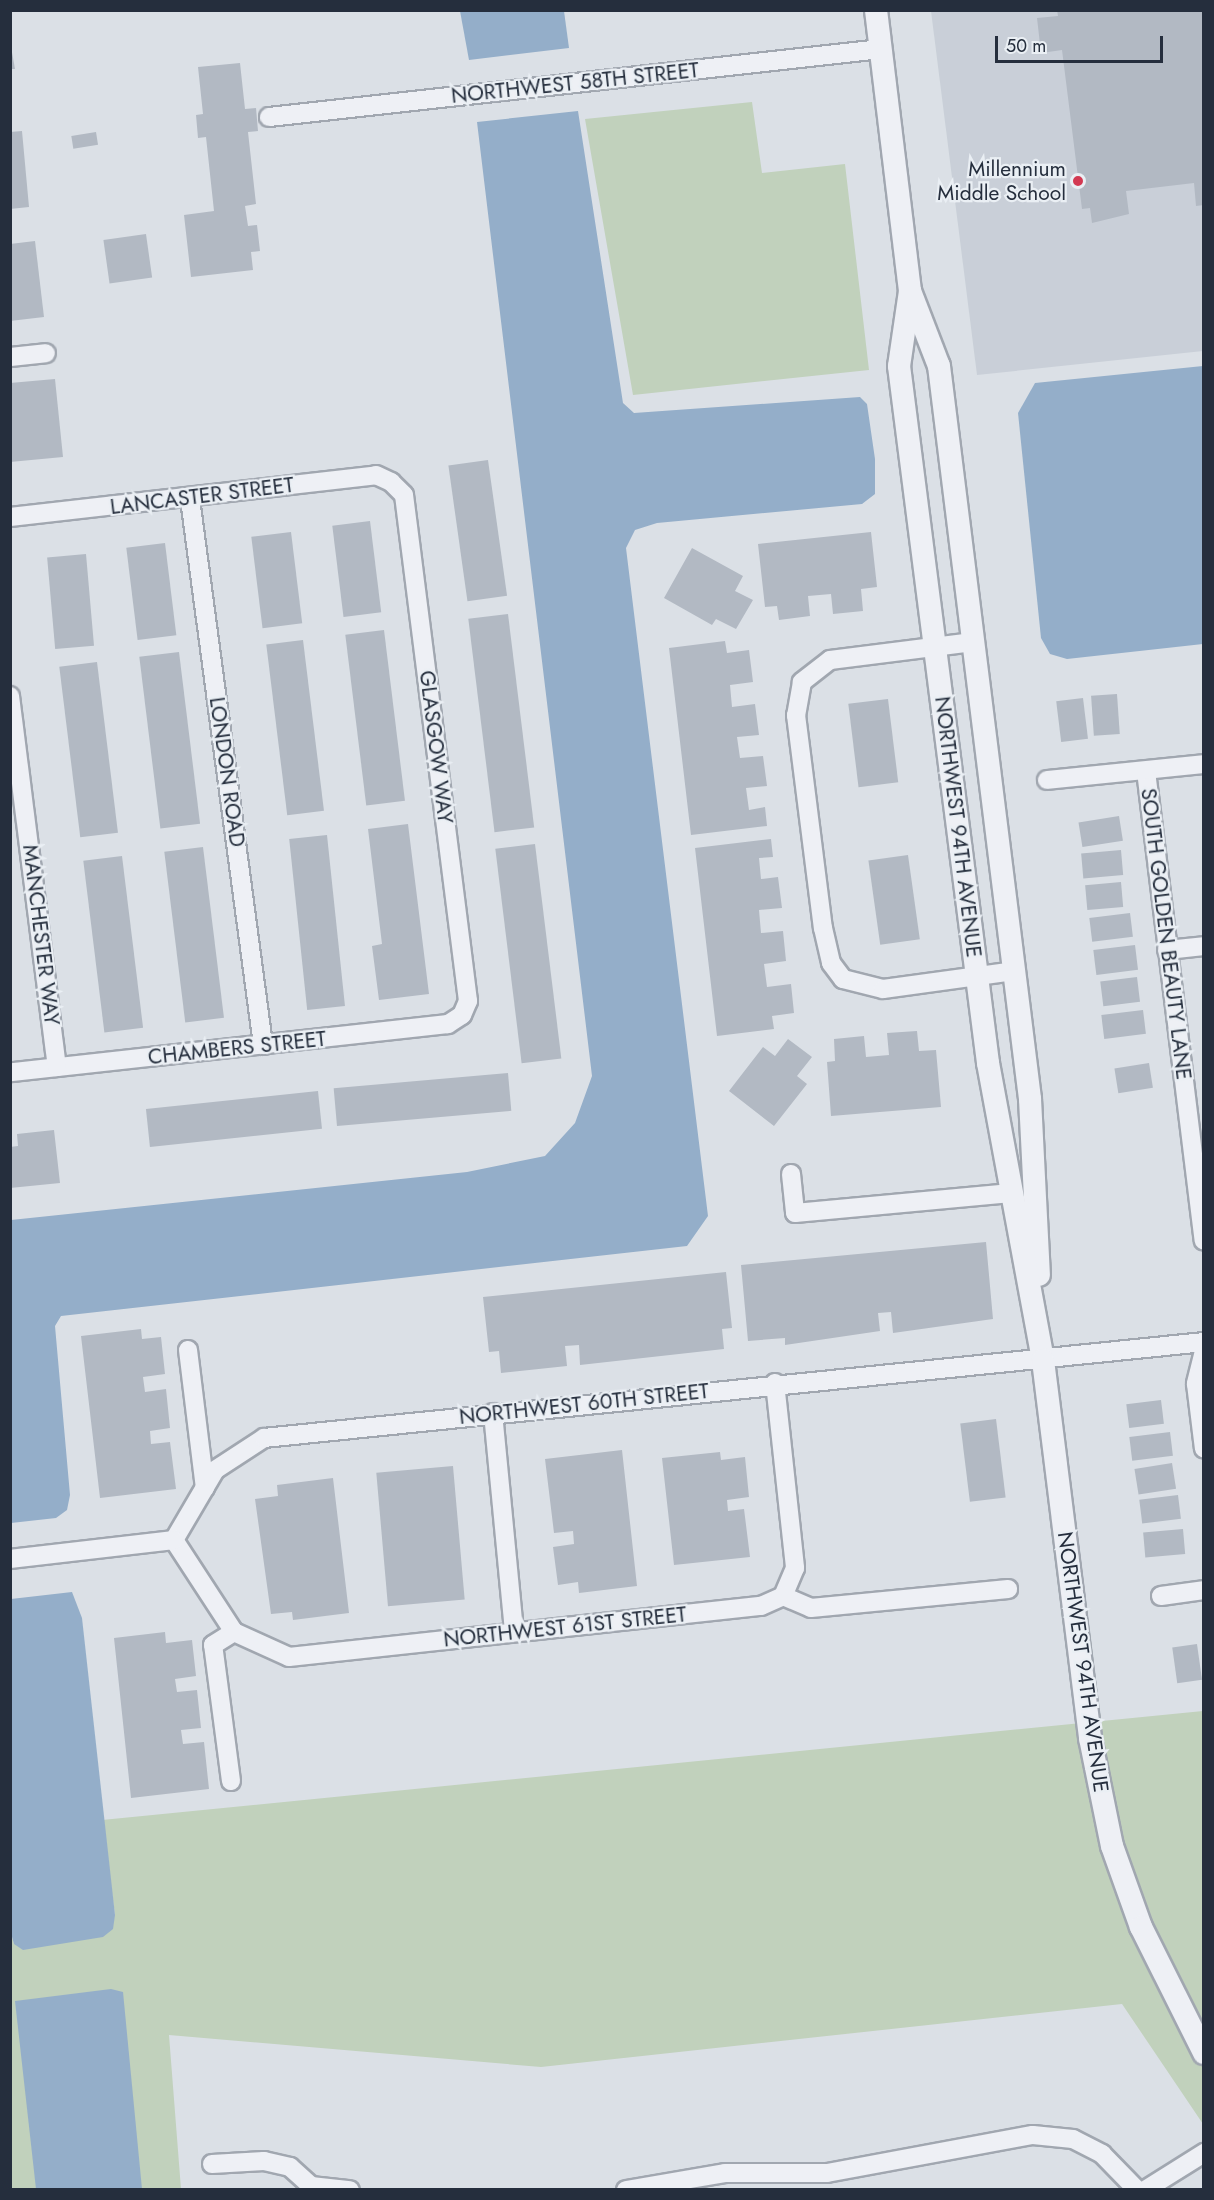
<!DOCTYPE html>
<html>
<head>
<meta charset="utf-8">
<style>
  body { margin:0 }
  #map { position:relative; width:1214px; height:2200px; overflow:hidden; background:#dbe0e6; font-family:Jost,sans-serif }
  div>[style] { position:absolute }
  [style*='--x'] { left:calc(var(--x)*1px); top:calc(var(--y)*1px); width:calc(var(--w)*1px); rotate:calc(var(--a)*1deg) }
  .built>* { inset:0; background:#c9cfd8 }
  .green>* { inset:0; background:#c1d1bc }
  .water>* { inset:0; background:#94aec9 }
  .building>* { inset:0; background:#b2b9c3; transform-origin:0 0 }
  .roads { filter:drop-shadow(2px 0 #a1a7b0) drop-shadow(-2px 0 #a1a7b0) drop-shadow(0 2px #a1a7b0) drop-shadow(0 -2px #a1a7b0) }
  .minor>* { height:18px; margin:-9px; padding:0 9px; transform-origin:9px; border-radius:9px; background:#eef0f5 }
  .tertiary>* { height:22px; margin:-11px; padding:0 11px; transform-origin:11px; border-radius:11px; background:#eef0f5 }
  .dots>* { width:16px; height:16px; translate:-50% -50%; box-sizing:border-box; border:3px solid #eaeff4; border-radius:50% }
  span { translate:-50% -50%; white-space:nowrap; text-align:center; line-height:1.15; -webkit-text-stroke:4.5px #eaeff4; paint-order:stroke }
  .street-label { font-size:21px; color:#252e3d }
  .poi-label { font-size:21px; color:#252e3d }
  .right { translate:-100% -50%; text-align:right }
  .frame { position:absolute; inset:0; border:12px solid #252e3d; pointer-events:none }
  .scale { position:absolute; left:995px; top:36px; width:168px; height:27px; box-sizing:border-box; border:3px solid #252e3d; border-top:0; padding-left:8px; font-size:18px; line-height:21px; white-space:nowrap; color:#252e3d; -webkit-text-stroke:4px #eaeff4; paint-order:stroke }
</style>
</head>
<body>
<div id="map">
  <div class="built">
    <i style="clip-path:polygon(931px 11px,1203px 11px,1203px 351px,977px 375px)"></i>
  </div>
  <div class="green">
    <i style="clip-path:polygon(752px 102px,762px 173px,845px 164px,869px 370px,633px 395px,585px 119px)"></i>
    <i style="clip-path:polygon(1203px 1711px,1203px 2124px,1122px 2004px,541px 2067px,169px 2035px,181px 2189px,11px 2189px,10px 1930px,14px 1944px,115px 1915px,102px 1820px)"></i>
  </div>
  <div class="water">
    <i style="clip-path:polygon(460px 11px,564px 11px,569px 48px,469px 60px)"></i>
    <i style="clip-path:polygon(578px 111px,623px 403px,634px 413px,860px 397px,867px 404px,875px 459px,875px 494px,862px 504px,657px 523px,635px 530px,626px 548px,708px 1216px,687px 1246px,61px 1316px,55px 1326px,70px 1495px,67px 1510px,56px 1518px,11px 1523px,11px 1220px,467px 1172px,545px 1156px,575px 1123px,592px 1076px,477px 122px)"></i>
    <i style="clip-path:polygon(1203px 366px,1203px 644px,1067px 659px,1050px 654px,1041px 638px,1018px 413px,1035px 383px)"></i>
    <i style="clip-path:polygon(72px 1592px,82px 1618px,115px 1915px,113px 1929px,103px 1937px,23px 1950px,14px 1944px,10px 1930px,11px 1599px)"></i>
    <i style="clip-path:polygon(111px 1989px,123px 1992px,142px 2189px,36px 2189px,15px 2001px)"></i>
  </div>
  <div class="building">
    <i style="clip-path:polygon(1057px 10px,1204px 10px,1204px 205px,1196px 206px,1194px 183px,1126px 191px,1129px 214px,1092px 223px,1090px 208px,1082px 209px,1062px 50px,1041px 53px,1037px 18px,1058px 16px)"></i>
    <i style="clip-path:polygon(10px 41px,15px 69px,10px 69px)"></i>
    <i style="clip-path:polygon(240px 63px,245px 109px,256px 108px,258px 131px,248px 132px,256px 204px,245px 206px,248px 226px,257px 225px,260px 251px,251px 252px,253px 270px,191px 277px,184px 215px,214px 211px,206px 137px,198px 138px,196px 115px,203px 114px,198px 67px)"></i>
    <i style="clip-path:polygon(22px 131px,29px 207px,10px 209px,10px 132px)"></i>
    <i style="left:96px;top:132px;width:13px;height:25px;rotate:81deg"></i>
    <i style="left:146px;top:234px;width:44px;height:43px;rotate:82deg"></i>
    <i style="clip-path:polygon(35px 241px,44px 317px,10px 321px,10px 244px)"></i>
    <i style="clip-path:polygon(55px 379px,63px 457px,10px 462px,10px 383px)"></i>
    <i style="left:488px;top:460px;width:137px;height:40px;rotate:82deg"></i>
    <i style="left:370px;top:521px;width:92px;height:38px;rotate:83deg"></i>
    <i style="left:291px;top:532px;width:92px;height:40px;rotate:83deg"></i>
    <i style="clip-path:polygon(871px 532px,877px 587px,861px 589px,863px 611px,833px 614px,831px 594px,808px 596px,810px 616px,779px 620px,777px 606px,765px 607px,758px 544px)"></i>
    <i style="left:165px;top:543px;width:93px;height:39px;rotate:83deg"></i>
    <i style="clip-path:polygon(692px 548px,743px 576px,735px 591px,753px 600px,736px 629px,716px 619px,712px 625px,664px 598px)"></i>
    <i style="left:86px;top:554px;width:92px;height:39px;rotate:85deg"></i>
    <i style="left:508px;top:614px;width:215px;height:40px;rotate:83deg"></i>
    <i style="left:384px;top:630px;width:172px;height:39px;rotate:83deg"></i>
    <i style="left:303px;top:640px;width:172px;height:37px;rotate:83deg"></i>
    <i style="clip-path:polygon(725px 641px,727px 653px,749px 650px,753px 682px,730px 685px,732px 707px,755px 704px,759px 735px,737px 737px,740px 758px,763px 756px,767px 786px,746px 788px,749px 810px,765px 807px,767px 826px,691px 835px,669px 648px)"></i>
    <i style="left:179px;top:652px;width:173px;height:40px;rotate:83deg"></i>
    <i style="left:97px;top:662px;width:172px;height:38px;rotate:83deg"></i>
    <i style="left:1117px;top:694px;width:40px;height:26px;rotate:86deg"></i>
    <i style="left:1083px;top:698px;width:41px;height:27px;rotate:83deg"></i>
    <i style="left:888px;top:699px;width:84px;height:40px;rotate:83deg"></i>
    <i style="left:1119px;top:816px;width:25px;height:41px;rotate:81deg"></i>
    <i style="clip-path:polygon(408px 824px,429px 994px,379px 1000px,372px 946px,382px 944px,368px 829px)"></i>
    <i style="left:327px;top:835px;width:172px;height:38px;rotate:84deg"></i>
    <i style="clip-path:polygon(771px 839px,773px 857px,759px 858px,761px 879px,778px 877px,782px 908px,759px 910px,761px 933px,783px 931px,786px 961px,764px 964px,767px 987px,791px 984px,794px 1013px,772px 1016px,774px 1029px,717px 1036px,695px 848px)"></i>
    <i style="left:535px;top:844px;width:216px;height:40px;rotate:83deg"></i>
    <i style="left:203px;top:847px;width:172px;height:39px;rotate:83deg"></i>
    <i style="left:1121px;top:850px;width:25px;height:40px;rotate:85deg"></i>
    <i style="left:908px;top:855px;width:85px;height:40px;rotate:82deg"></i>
    <i style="left:122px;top:856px;width:173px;height:39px;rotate:83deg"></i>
    <i style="left:1121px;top:882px;width:25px;height:36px;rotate:85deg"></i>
    <i style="left:1130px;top:913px;width:24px;height:41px;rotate:83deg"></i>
    <i style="left:1135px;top:945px;width:25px;height:42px;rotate:83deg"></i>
    <i style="left:1137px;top:977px;width:25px;height:37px;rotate:83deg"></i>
    <i style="left:1143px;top:1010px;width:24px;height:42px;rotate:83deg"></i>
    <i style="clip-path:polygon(917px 1031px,919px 1051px,936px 1050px,941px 1107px,831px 1116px,827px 1062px,835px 1061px,834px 1039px,864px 1036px,866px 1057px,889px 1055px,887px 1033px)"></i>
    <i style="clip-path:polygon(788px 1039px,812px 1057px,797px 1076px,807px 1084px,774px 1126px,729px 1091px,763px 1047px,775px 1056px)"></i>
    <i style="left:1149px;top:1063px;width:25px;height:35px;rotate:81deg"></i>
    <i style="left:508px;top:1073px;width:38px;height:175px;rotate:85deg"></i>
    <i style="left:318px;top:1091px;width:38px;height:173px;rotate:84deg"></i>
    <i style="clip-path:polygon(54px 1130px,60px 1183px,10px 1188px,10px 1147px,18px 1146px,17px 1134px)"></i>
    <i style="clip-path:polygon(986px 1242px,993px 1319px,893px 1333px,891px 1312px,878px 1313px,880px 1331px,785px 1345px,785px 1338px,748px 1341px,741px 1265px)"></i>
    <i style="clip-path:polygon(726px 1272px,732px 1328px,722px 1329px,724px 1349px,580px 1365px,579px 1345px,565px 1346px,567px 1366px,501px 1373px,499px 1351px,489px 1352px,483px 1297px)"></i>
    <i style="clip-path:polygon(141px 1329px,142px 1339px,161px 1337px,165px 1374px,143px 1377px,145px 1392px,166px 1389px,170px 1428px,150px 1431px,151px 1444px,170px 1442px,176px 1489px,100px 1498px,81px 1336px)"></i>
    <i style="left:1161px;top:1400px;width:24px;height:35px;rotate:83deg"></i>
    <i style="left:996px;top:1419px;width:79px;height:36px;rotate:83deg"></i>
    <i style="left:1170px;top:1432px;width:24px;height:41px;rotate:83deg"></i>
    <i style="clip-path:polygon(622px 1450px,637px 1586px,579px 1593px,578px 1582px,558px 1585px,553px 1547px,574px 1544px,573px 1531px,554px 1533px,545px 1459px)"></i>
    <i style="clip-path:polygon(720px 1452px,721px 1460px,745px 1457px,749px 1497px,727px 1500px,728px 1511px,744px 1509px,750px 1557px,674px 1565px,662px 1458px)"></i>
    <i style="left:1172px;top:1463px;width:26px;height:38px;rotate:81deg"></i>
    <i style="left:453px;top:1466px;width:134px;height:77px;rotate:85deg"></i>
    <i style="clip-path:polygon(333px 1478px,349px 1613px,293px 1620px,292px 1612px,271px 1614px,255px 1499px,278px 1496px,277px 1485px)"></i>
    <i style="left:1178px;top:1495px;width:24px;height:39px;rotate:83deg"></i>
    <i style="left:1183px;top:1529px;width:25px;height:40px;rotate:85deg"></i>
    <i style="clip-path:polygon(165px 1632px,166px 1643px,192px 1640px,196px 1676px,175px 1679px,177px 1692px,197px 1690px,201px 1728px,181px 1730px,183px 1744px,204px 1742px,209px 1789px,131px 1798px,114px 1638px)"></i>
    <i style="left:1197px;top:1644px;width:36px;height:25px;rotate:82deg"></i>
  </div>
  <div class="roads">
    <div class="minor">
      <i style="--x:269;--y:117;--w:616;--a:-6.34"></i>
      <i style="--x:10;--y:357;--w:36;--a:-6"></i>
      <i style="--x:190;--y:499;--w:551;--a:82.38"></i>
      <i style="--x:10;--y:517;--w:368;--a:-6.5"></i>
      <i style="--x:376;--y:475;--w:17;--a:25"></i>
      <i style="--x:391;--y:482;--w:18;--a:45"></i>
      <i style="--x:404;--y:495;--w:510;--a:82.79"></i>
      <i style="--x:468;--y:1001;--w:15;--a:113"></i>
      <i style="--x:462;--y:1015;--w:17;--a:147"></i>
      <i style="--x:448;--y:1024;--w:441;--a:173.7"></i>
      <i style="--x:973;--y:642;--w:144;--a:172.8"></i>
      <i style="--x:830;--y:660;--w:36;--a:142"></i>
      <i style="--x:802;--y:682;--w:34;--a:100"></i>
      <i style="--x:796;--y:715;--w:215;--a:82.8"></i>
      <i style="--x:823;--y:928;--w:36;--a:77"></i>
      <i style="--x:831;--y:963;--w:20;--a:53"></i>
      <i style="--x:843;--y:979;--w:41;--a:14"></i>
      <i style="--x:883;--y:989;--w:132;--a:-7.8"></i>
      <i style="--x:10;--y:696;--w:374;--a:82.8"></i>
      <i style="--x:1146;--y:771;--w:473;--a:83"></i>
      <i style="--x:1047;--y:780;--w:158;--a:-5.8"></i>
      <i style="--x:1167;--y:950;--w:37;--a:-6"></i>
      <i style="--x:791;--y:1174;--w:39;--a:84"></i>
      <i style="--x:795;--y:1213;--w:217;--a:-5.3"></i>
      <i style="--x:188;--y:1350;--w:139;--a:83"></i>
      <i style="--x:1204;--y:1351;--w:34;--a:104"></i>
      <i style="--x:1196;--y:1384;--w:65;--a:83"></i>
      <i style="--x:775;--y:1383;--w:186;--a:83.8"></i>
      <i style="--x:795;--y:1568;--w:30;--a:113"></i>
      <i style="--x:493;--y:1413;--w:220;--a:84.5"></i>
      <i style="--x:174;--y:1540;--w:81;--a:-59.6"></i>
      <i style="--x:215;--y:1470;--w:59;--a:-33.1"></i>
      <i style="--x:264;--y:1438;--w:945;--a:-5.83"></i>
      <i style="--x:174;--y:1540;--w:110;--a:56.9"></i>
      <i style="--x:234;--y:1632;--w:60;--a:24.4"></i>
      <i style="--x:289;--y:1657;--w:475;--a:-6.2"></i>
      <i style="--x:761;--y:1606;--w:24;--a:-24"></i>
      <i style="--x:783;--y:1596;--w:30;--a:23"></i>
      <i style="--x:811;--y:1608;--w:198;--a:-5.5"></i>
      <i style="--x:10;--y:1559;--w:165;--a:-6.6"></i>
      <i style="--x:1161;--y:1596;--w:43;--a:-7.9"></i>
      <i style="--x:231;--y:1781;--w:137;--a:-97.5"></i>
      <i style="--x:213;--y:1645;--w:25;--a:-32"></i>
      <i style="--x:212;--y:2164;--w:52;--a:-3.3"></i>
      <i style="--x:264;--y:2161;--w:27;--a:13"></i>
      <i style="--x:290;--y:2167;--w:28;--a:42"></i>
      <i style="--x:311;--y:2186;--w:39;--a:6"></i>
      <i style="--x:626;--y:2190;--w:100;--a:-9.7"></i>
      <i style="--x:725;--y:2173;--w:102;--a:0"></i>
      <i style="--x:827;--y:2173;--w:209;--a:-10.5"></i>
      <i style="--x:1033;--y:2135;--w:40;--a:5.7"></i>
      <i style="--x:1073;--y:2139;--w:33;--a:27"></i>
      <i style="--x:1102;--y:2154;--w:50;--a:45.8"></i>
      <i style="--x:1145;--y:2190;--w:70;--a:-32.1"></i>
    </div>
    <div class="tertiary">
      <i style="--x:876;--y:10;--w:283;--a:83.1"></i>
      <i style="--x:910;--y:291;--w:80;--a:68.9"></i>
      <i style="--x:939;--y:366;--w:739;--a:82.92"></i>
      <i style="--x:1030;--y:1099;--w:176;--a:87.1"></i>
      <i style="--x:910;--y:291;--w:76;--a:98.3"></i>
      <i style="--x:899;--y:366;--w:703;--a:82.72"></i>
      <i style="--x:988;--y:1063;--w:302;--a:79.5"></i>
      <i style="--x:1043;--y:1360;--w:381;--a:82.9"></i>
      <i style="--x:1090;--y:1738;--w:110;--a:78.5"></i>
      <i style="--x:1112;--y:1846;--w:86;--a:70.3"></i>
      <i style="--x:1141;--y:1927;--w:141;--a:63.4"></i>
    </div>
  </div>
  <div class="dots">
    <i style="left:1078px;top:181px;background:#d33952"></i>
  </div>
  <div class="street-label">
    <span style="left:575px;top:83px;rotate:-6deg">NORTHWEST 58TH STREET</span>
    <span style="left:202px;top:496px;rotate:-7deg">LANCASTER STREET</span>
    <span style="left:436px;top:747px;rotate:83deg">GLASGOW WAY</span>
    <span style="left:227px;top:772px;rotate:82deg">LONDON ROAD</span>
    <span style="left:958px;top:827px;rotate:83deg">NORTHWEST 94TH AVENUE</span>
    <span style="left:1166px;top:934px;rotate:83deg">SOUTH GOLDEN BEAUTY LANE</span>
    <span style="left:41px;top:935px;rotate:83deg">MANCHESTER WAY</span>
    <span style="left:237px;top:1048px;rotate:-6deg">CHAMBERS STREET</span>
    <span style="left:584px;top:1404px;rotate:-6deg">NORTHWEST 60TH STREET</span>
    <span style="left:565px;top:1627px;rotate:-6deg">NORTHWEST 61ST STREET</span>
    <span style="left:1083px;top:1662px;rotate:82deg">NORTHWEST 94TH AVENUE</span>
  </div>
  <div class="poi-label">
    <span class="right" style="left:1066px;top:181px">Millennium<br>Middle School</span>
  </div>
  <div class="frame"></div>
  <div class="scale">50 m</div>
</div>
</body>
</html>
